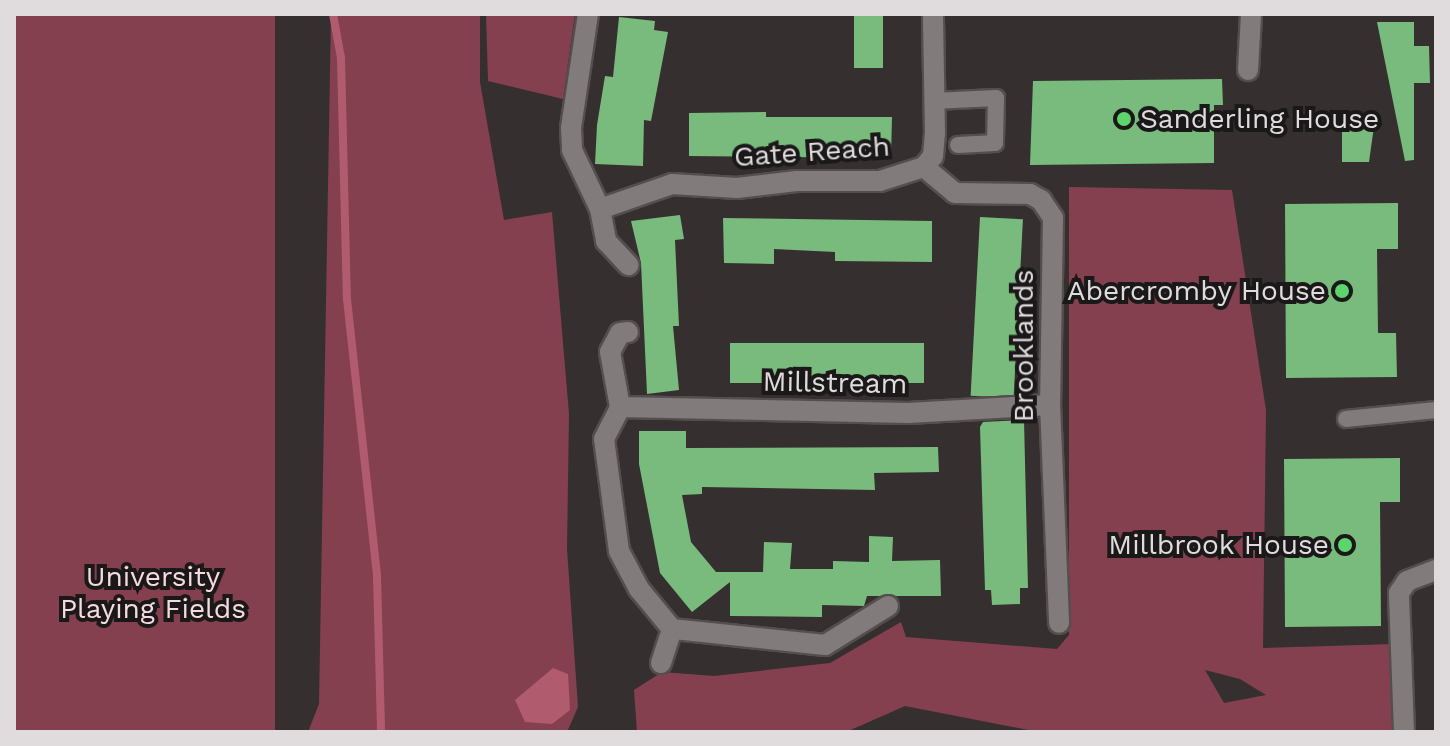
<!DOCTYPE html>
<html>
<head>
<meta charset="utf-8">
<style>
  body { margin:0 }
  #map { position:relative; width:1450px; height:746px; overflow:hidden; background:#362f30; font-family:"Work Sans",sans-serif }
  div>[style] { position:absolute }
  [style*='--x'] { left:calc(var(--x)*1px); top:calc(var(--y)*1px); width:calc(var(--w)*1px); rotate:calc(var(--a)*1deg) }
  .green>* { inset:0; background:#84404f; transform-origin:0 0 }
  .water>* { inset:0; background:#b15b6e }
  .stream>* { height:8px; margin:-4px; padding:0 4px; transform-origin:4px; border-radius:4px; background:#b15b6e }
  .building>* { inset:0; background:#78bb7c; transform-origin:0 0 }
  .roads { filter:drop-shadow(2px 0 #544e4f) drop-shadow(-2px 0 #544e4f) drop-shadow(0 2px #544e4f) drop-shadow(0 -2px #544e4f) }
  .lane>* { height:16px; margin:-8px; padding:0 8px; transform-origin:8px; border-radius:8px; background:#827b7c }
  .street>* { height:20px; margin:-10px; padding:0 10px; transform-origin:10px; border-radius:10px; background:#827b7c }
  .dots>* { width:22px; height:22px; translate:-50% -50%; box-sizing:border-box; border:4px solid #1b1819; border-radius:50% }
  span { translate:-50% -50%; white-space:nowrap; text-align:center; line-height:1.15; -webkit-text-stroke:8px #1b1819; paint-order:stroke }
  .poi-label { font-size:28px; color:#e0dcdd }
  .left { translate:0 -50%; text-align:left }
  .right { translate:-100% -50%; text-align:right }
  .street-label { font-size:28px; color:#e0dcdd }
  .park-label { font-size:28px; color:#f5dbdf }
  .frame { position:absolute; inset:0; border:16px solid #e0dcdd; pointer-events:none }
</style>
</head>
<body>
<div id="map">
  <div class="green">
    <i style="left:14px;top:14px;width:261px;height:718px"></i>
    <i style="clip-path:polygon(331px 14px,480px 14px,480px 82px,504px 220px,552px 212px,569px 414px,567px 549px,578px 707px,567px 732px,308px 732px,319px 704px)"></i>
    <i style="clip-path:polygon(486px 14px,575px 14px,563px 99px,488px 81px)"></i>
    <i style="clip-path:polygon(evenodd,1069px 187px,1232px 190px,1266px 410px,1263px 648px,1394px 644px,1398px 732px,1039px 732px,905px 706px,846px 732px,637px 732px,634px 690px,662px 672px,714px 676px,830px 663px,901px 622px,906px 637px,1057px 649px,1069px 635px,1069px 187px,1205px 670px,1240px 679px,1266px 695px,1224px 703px,1205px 670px)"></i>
  </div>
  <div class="water">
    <i style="clip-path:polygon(553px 668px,568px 674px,570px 710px,552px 724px,525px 722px,515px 700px)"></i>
  </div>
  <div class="stream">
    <i style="--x:333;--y:14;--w:45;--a:79.7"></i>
    <i style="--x:341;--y:58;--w:241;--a:88.6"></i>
    <i style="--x:347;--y:299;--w:279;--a:83.8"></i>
    <i style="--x:377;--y:576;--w:156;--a:88.5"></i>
  </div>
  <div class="building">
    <i style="left:854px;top:14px;width:29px;height:54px"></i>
    <i style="clip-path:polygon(619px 17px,655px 21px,654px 30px,668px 32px,651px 121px,644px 120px,643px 166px,595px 164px,597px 125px,605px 76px,613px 77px)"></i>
    <i style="clip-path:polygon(1377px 22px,1414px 22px,1414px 46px,1429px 46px,1430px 83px,1414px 83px,1414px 160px,1405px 161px)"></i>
    <i style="clip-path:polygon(1222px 79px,1223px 105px,1214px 105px,1214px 163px,1030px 165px,1033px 81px)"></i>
    <i style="clip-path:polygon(766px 112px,766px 117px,892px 117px,891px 158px,689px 156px,689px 113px)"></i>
    <i style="clip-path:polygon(1342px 119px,1375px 119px,1369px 162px,1342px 162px)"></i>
    <i style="clip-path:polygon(1398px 203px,1398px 249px,1377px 249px,1378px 333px,1396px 333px,1397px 377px,1286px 378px,1285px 204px)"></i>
    <i style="clip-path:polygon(680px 215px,684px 239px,675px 240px,679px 326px,673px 326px,679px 390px,647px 394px,641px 263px,631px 221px)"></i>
    <i style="left:980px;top:217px;width:43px;height:179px;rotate:3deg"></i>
    <i style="clip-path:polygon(723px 218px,932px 221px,932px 262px,835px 261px,835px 252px,774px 249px,774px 264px,724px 263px)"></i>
    <i style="left:730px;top:343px;width:194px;height:40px"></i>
    <i style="clip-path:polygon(1024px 420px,1028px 588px,1020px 588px,1020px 604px,992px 605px,991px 590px,985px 590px,980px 427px,983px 422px)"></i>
    <i style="clip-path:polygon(639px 431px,686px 431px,686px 448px,938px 447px,939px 472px,874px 473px,875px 490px,702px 487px,702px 494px,682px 495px,691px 542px,716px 572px,763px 572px,764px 542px,792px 543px,790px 569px,833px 569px,833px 561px,869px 562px,869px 536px,893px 537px,892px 561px,940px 560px,941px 596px,867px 596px,864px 606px,822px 605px,822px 617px,730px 616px,730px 582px,692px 612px,660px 573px,639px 464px)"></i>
    <i style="clip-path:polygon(1400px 458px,1400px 502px,1380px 502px,1381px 626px,1285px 627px,1284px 459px)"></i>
  </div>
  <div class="roads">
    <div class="lane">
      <i style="--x:933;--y:101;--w:63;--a:-2.7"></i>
      <i style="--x:996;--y:98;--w:45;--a:91.3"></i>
      <i style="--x:995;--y:143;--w:37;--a:177"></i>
      <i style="--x:1346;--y:419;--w:90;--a:-5.7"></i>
    </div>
    <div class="street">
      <i style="--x:588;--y:14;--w:115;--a:98.5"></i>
      <i style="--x:571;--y:128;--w:22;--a:87"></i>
      <i style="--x:572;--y:150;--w:65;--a:64.6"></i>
      <i style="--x:600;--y:209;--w:33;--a:79"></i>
      <i style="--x:606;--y:241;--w:33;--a:47"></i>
      <i style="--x:1248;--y:70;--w:56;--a:-86.9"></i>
      <i style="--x:924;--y:167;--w:40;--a:40"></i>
      <i style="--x:955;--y:193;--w:75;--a:0.8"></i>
      <i style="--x:1030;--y:194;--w:13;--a:29"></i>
      <i style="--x:1041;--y:200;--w:22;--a:56"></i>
      <i style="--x:1053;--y:218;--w:187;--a:90.9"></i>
      <i style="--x:1050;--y:405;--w:218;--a:87.6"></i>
      <i style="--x:600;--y:209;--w:76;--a:-19.1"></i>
      <i style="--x:672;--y:184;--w:65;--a:3.5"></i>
      <i style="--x:737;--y:188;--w:60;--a:-6.7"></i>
      <i style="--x:797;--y:181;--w:83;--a:0"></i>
      <i style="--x:880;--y:181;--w:46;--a:-17.7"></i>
      <i style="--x:924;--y:167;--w:14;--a:-51"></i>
      <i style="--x:933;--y:156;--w:23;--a:-85"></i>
      <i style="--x:935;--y:133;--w:119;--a:-91"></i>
      <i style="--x:620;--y:407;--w:56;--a:-100.3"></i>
      <i style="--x:610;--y:352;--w:21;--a:-62"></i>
      <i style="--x:620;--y:333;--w:8;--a:-7"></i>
      <i style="--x:888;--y:606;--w:74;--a:148.2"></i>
      <i style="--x:825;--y:645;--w:154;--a:-174"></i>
      <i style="--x:672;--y:629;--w:52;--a:-129.5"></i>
      <i style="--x:639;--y:589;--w:43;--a:-117.8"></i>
      <i style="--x:619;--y:551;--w:113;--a:-97.6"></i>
      <i style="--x:604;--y:439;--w:36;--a:-63"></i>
      <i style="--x:620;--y:407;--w:288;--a:1.2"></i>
      <i style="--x:908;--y:413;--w:142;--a:-3.2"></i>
      <i style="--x:661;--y:663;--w:36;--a:-72"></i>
      <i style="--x:1404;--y:732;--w:139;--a:-92.1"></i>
      <i style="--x:1399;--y:593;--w:14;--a:-56"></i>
      <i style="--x:1407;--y:581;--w:31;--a:-21"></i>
    </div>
  </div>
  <div class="dots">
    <i style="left:1124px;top:119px;background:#5ed56c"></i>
    <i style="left:1342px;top:291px;background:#5ed56c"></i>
    <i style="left:1345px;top:545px;background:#5ed56c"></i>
  </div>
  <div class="poi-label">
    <span class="left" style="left:1140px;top:119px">Sanderling House</span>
    <span class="right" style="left:1326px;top:291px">Abercromby House</span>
    <span class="right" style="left:1329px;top:545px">Millbrook House</span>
  </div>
  <div class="street-label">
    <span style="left:812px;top:152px;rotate:-4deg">Gate Reach</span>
    <span style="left:1024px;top:346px;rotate:-90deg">Brooklands</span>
    <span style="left:835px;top:383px;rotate:1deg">Millstream</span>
  </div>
  <div class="park-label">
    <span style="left:153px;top:593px">University<br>Playing Fields</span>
  </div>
  <div class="frame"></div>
</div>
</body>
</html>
